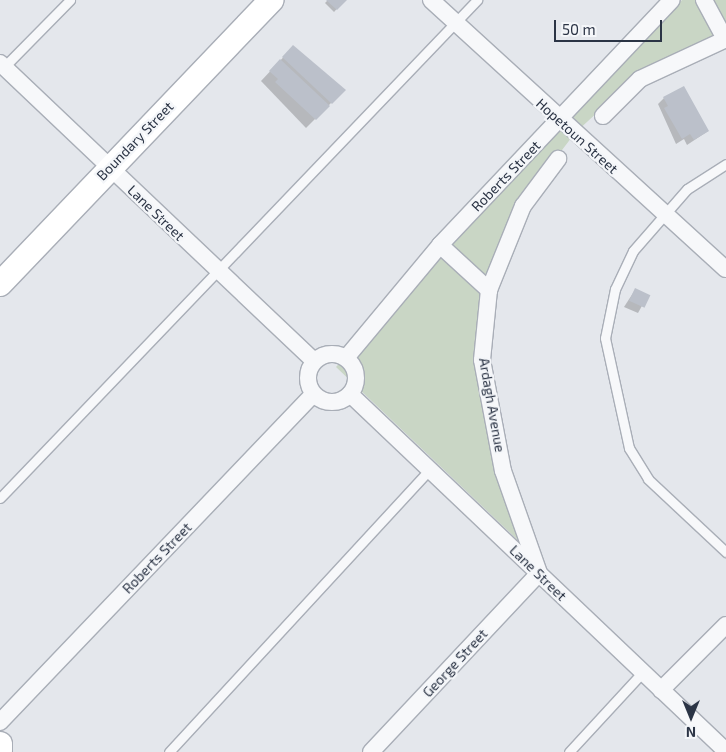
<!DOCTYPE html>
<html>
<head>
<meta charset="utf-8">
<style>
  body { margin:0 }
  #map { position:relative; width:726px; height:752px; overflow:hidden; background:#e4e7ec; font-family:"Exo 2",sans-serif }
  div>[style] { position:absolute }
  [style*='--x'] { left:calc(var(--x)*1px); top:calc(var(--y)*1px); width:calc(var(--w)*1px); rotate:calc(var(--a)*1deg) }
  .green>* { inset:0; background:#c9d6c5 }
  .shadow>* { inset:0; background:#0003 }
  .building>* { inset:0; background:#bbc0ca; transform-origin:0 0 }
  .roads { filter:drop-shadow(1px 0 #a9aeb7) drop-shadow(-1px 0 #a9aeb7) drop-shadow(0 1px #a9aeb7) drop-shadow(0 -1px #a9aeb7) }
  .lane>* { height:9px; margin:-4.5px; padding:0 4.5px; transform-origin:4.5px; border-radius:4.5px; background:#f7f8fa }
  .street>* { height:16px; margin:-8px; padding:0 8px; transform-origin:8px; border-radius:8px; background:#f7f8fa }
  .street>.ring { margin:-8px; padding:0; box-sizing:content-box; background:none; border:16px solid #f7f8fa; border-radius:50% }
  .secondary>* { height:24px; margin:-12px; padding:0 12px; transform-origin:12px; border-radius:12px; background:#fff }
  span { translate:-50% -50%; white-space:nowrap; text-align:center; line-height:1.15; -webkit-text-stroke:4.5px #f4f6f9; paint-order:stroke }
  .street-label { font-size:14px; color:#2b3445 }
  .north { position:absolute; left:666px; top:692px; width:50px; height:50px; -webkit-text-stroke:4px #f4f6f9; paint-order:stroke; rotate:180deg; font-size:14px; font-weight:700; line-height:20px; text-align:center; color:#2b3445 }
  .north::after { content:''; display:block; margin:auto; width:18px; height:22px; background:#2b3445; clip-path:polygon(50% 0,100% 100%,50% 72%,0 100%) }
  .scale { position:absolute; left:554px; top:20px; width:108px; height:22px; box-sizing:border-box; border:2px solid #2b3445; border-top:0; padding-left:6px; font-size:15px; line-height:18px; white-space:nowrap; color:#2b3445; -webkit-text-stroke:4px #f4f6f9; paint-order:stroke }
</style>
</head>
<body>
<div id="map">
  <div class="green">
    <i style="clip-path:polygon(682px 0,726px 0,726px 34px,638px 75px,575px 133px,520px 205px,478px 360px,524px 546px,336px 367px)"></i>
  </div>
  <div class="shadow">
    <i style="clip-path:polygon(328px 0,345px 0,334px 12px,325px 3px)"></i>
    <i style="clip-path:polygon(293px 47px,344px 90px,306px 128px,261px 81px)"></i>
    <i style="clip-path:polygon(664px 98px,708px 131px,687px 145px,684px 139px,676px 144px,658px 104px)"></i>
    <i style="clip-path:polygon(635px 290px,648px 295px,638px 313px,624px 307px)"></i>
  </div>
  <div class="building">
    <i style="clip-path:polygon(326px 0,347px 0,337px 10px)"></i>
    <i style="clip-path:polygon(293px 45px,346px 90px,332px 104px,282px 57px)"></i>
    <i style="clip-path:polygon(280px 59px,330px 106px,316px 120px,275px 82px,278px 79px,269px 71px)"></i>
    <i style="clip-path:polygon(684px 86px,709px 131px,694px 140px,690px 134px,682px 139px,664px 108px,668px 106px,663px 97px)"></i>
    <i style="left:635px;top:288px;width:17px;height:14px;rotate:25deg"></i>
  </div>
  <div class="roads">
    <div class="lane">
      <i style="--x:2;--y:69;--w:97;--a:-45.4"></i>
      <i style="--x:726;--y:164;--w:46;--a:147.3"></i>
      <i style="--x:687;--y:189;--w:82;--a:131.1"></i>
      <i style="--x:633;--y:251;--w:42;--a:115.3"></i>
      <i style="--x:615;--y:289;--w:50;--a:101.5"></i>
      <i style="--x:605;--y:338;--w:113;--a:77.7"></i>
      <i style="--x:629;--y:448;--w:36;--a:58"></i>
      <i style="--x:648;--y:479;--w:107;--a:43.1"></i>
      <i style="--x:0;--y:498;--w:690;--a:-46.23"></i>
      <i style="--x:169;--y:752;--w:384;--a:-47.3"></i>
      <i style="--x:569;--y:752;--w:108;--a:-47.3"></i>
    </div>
    <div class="street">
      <i style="--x:431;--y:0;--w:399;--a:42.4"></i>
      <i style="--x:704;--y:0;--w:44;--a:61.7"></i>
      <i style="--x:0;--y:63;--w:433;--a:43.5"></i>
      <i style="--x:603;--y:116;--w:52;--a:-45"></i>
      <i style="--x:640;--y:79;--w:95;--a:-24.9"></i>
      <i style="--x:440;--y:245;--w:67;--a:42.6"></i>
      <i class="ring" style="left:308px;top:354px;width:32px;height:32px"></i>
      <i style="--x:346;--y:358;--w:147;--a:-50.2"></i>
      <i style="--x:440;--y:245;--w:337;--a:-46.6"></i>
      <i style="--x:350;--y:394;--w:518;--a:43.52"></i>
      <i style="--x:661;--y:690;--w:92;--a:-45"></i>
      <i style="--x:0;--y:722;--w:453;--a:-46.3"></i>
      <i style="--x:371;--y:752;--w:245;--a:-46.8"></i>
      <i style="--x:539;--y:573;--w:108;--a:-109.4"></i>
      <i style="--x:503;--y:471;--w:113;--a:-100.7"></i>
      <i style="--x:482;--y:360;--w:70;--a:-84.3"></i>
      <i style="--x:489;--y:290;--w:91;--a:-68"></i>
      <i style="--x:523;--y:206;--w:59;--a:-53.3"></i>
    </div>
    <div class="secondary">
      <i style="--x:0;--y:284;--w:393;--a:-46.3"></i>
      <i style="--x:0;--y:744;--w:7;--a:90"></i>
    </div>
  </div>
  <div class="street-label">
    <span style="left:577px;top:136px;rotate:42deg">Hopetoun Street</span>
    <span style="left:135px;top:141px;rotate:-46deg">Boundary Street</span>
    <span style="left:506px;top:176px;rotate:-46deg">Roberts Street</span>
    <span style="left:156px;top:213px;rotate:44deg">Lane Street</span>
    <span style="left:492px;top:405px;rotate:80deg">Ardagh Avenue</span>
    <span style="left:157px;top:558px;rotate:-46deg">Roberts Street</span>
    <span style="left:538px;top:573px;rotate:44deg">Lane Street</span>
    <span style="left:455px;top:663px;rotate:-47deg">George Street</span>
  </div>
  <div class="north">N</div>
  <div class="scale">50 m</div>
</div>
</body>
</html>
